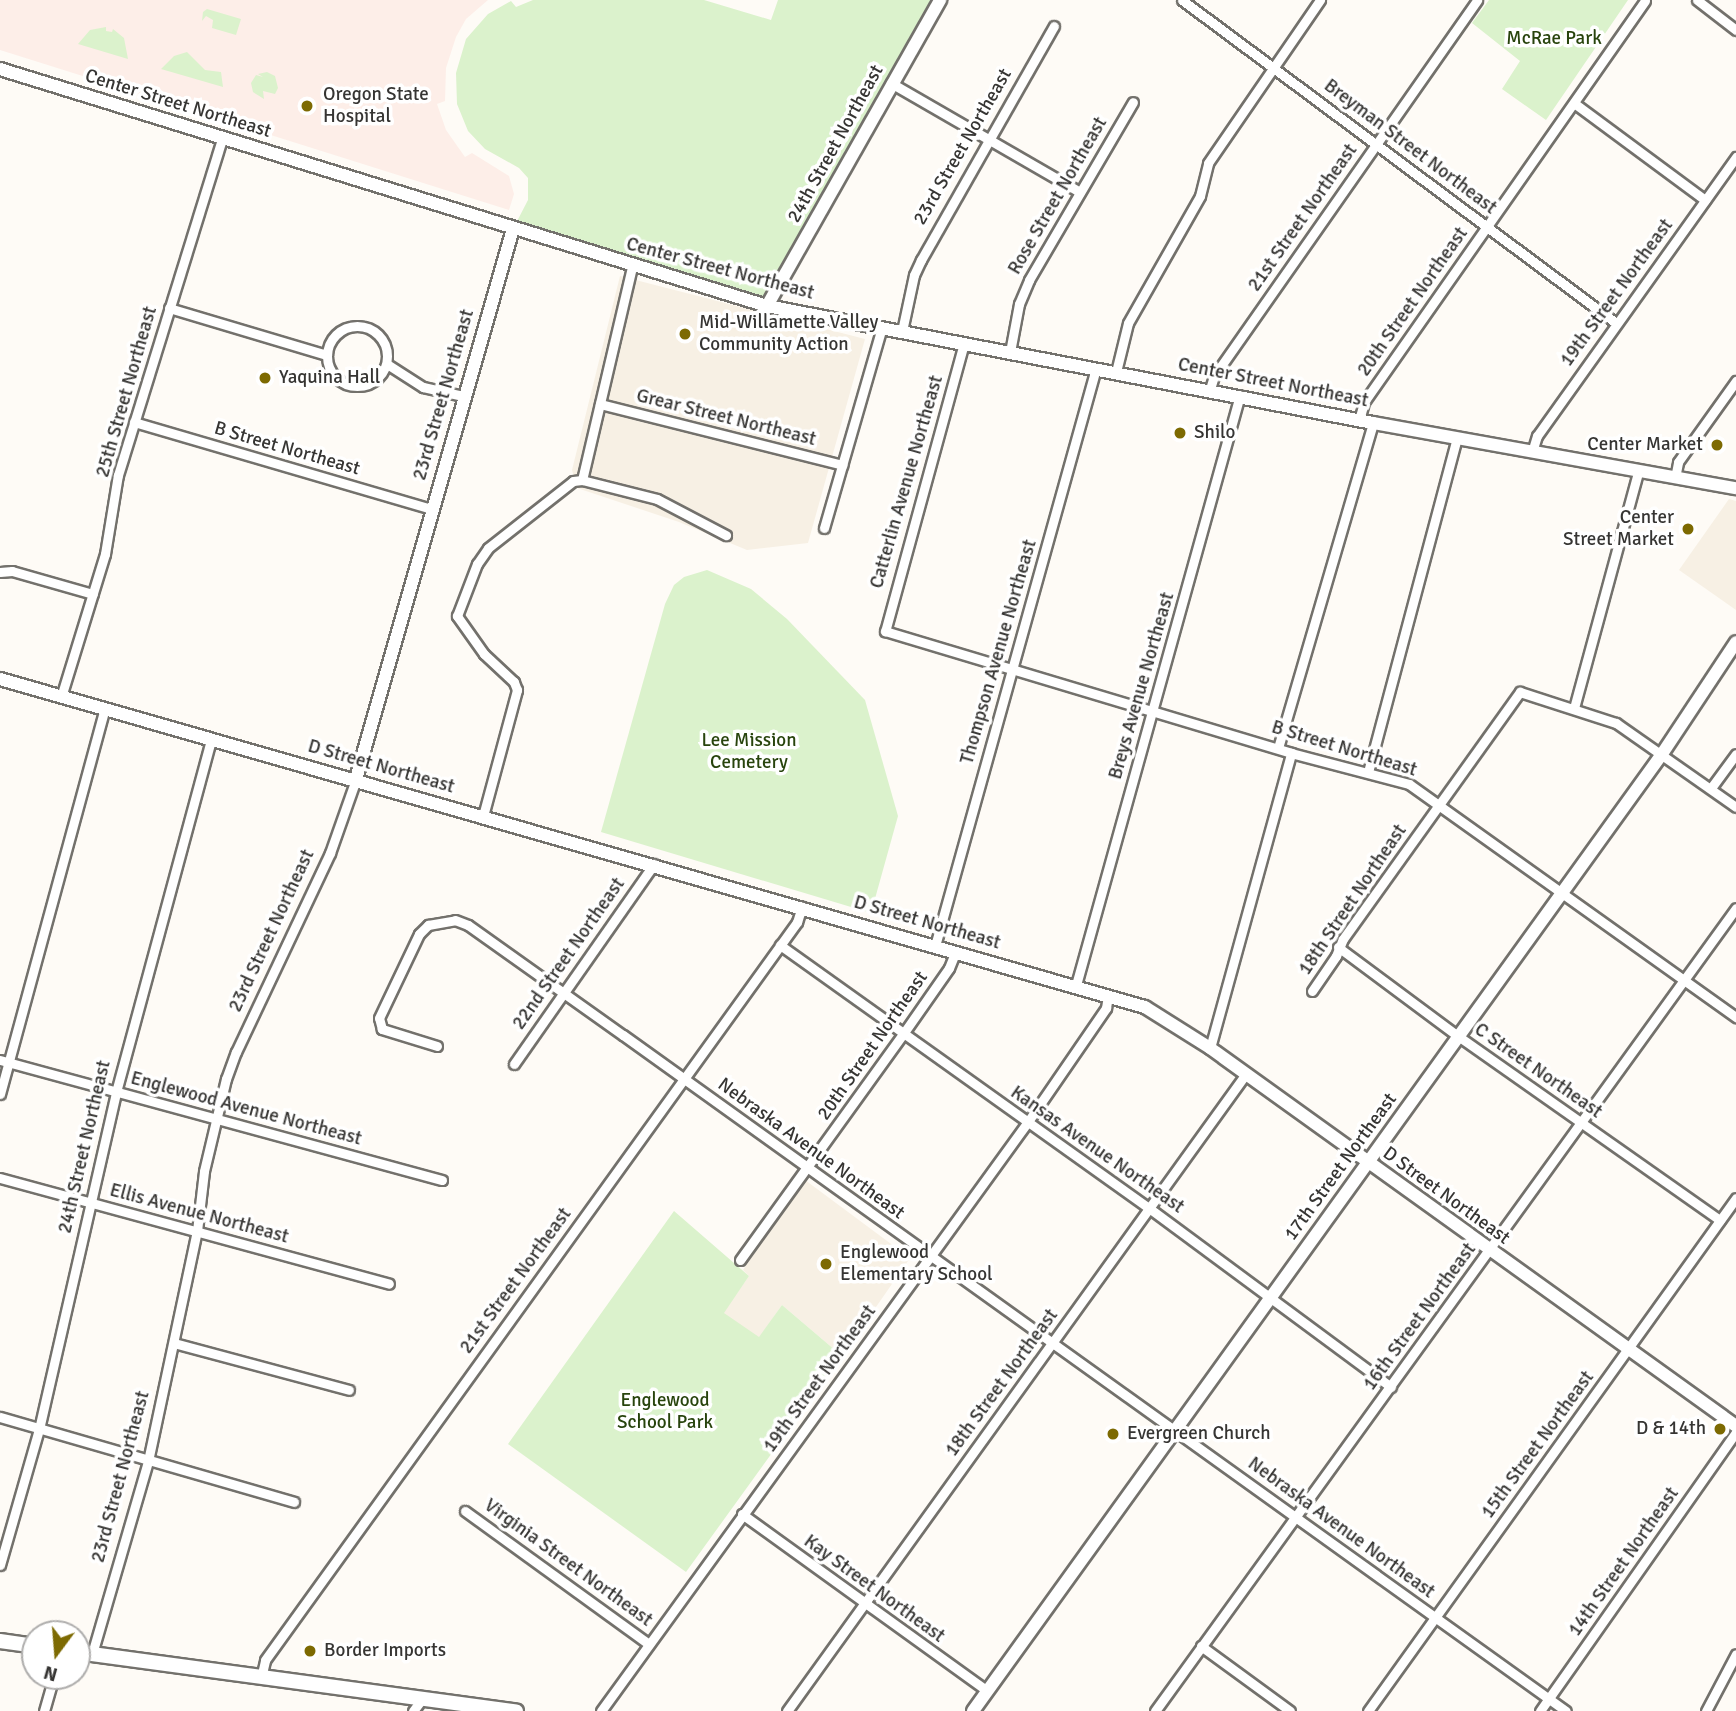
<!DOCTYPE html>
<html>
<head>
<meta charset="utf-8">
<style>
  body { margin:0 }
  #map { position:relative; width:1736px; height:1711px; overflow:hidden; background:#fefbf6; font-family:Signika,sans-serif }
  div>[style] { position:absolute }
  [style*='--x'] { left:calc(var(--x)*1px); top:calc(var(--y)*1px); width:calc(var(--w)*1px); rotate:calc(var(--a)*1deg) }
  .built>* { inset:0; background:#f7f0e4 }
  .medical>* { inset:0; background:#fdeee8 }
  .green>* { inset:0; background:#dbf2cc }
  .roads { filter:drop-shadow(2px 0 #73716c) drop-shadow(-2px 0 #73716c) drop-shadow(0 2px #73716c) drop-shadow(0 -2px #73716c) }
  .street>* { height:9px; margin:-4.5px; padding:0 4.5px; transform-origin:4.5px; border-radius:4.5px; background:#fff }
  .street>.ring { margin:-4.5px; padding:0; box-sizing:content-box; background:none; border:9px solid #fff; border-radius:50% }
  .secondary>* { height:12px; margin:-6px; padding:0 6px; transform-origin:6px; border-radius:6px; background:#fff }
  .primary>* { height:14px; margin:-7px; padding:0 7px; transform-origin:7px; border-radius:7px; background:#fff }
  .dots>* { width:19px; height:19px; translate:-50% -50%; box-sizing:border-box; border:4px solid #fff; border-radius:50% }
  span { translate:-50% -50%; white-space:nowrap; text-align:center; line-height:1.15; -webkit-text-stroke:7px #fff; paint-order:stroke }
  .park-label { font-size:19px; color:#28440d }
  .poi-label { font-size:19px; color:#363533 }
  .left { translate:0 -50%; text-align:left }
  .right { translate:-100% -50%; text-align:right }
  .street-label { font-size:19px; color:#363533 }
  .north { position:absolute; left:21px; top:1620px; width:70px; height:70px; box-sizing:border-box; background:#fff; border:2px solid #afaead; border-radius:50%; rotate:196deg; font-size:19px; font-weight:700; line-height:28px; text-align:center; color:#363533 }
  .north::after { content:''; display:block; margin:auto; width:24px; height:32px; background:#7d6a02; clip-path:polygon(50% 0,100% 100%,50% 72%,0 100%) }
</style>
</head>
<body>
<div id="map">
  <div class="built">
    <i style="clip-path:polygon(620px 276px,865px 339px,808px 543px,747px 550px,679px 522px,577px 488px,572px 470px)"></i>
    <i style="clip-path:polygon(1729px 499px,1736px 501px,1736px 610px,1679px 570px)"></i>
    <i style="clip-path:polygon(805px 1180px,910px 1258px,842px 1356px,782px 1305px,759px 1338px,723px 1313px,749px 1276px,743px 1270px)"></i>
  </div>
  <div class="medical">
    <i style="clip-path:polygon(0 0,488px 0,466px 19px,456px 37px,446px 68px,445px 101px,437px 104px,446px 130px,465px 157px,472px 153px,509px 176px,514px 194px,509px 210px,0 50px)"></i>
  </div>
  <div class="green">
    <i style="clip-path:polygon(533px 0,704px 0,771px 20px,778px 0,940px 0,767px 306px,513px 229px,528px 200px,528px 178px,519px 168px,485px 149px,468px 131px,457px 104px,456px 73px,466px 39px,488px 14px,511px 1px,516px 7px)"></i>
    <i style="clip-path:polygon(1489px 0,1628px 0,1546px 120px,1502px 89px,1520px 61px,1472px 23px)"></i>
    <i style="clip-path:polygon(207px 9px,241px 19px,236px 35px,212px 28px,213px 20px,206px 16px,202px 21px,203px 12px)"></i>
    <i style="clip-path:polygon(106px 27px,106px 31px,112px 32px,113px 29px,124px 38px,128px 59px,78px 44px,90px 30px)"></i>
    <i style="clip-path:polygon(187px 52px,205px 70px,221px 72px,223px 87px,161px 69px,174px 56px)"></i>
    <i style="clip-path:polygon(267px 72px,275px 76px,278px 88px,275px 94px,263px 91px,264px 99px,253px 92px,251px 83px,256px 75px,263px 77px,258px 74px)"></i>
    <i style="clip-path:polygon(707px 570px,751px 589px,787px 619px,865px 700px,898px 816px,871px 913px,601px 832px,665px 604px,674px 585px,684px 577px)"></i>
    <i style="clip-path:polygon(674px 1211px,749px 1276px,724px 1313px,759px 1337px,782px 1305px,842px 1356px,686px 1572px,508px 1444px)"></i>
  </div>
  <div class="roads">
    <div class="street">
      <i style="--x:1182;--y:0;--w:541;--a:36.66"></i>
      <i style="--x:1697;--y:0;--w:49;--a:37.6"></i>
      <i style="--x:891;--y:83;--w:218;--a:30"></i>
      <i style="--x:1574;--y:103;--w:163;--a:36.5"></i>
      <i style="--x:169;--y:308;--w:165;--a:16.6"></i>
      <i class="ring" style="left:327px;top:326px;width:51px;height:51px"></i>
      <i style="--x:902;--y:331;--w:57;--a:-77.9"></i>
      <i style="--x:914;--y:275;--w:17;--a:-65"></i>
      <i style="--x:921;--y:260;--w:269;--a:-60.4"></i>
      <i style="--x:964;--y:343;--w:299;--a:105.3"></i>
      <i style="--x:885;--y:631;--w:424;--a:16.7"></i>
      <i style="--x:1291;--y:753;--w:122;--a:14.7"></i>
      <i style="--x:1409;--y:784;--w:402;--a:35.5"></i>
      <i style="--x:1010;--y:352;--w:49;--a:-79.4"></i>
      <i style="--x:1019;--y:304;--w:26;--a:-67"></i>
      <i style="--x:1029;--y:280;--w:206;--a:-59.7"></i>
      <i style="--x:387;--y:364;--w:43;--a:32.6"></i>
      <i style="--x:423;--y:387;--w:41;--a:12.7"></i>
      <i style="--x:1116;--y:372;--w:50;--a:-76.2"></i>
      <i style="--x:1128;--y:323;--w:146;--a:-60.4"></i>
      <i style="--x:1200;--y:196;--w:34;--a:-76"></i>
      <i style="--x:1208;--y:163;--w:198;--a:-55.5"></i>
      <i style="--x:1210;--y:389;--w:14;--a:-73"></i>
      <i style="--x:1214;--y:376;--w:459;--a:-55"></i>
      <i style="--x:600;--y:404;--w:250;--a:14.1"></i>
      <i style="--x:1359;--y:420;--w:19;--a:-74"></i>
      <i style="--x:1364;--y:402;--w:490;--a:-55"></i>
      <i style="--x:134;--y:422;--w:309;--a:16.3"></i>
      <i style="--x:1532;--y:452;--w:17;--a:-73"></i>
      <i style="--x:1537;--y:436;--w:343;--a:-54.5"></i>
      <i style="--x:1675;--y:478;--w:16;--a:-79"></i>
      <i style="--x:1678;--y:462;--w:100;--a:-54.4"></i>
      <i style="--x:582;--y:480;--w:220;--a:-76.8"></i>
      <i style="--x:824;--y:528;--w:209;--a:-73.9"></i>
      <i style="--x:0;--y:572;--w:12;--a:-5"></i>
      <i style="--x:12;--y:571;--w:84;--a:15.9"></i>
      <i style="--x:61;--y:697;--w:150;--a:-72.9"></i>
      <i style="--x:105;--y:554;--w:80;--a:-80.7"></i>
      <i style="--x:118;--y:475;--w:352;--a:-72.8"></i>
      <i style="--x:1574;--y:708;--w:245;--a:-74.8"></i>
      <i style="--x:1278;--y:748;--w:339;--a:-73.7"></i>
      <i style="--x:1368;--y:772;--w:346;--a:-75.1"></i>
      <i style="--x:1711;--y:788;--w:42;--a:-53.7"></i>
      <i style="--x:483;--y:816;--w:131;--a:-74.9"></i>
      <i style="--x:517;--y:690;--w:9;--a:-111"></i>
      <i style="--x:514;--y:682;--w:41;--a:-137"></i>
      <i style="--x:484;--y:654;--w:47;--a:-125.4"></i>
      <i style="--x:457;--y:616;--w:56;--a:-69"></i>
      <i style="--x:477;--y:564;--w:19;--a:-55"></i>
      <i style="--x:488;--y:548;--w:108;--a:-38.2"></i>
      <i style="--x:573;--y:481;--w:9;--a:-6"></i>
      <i style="--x:582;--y:480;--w:77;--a:14.2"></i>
      <i style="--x:657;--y:499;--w:78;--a:27.6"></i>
      <i style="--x:780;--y:945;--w:453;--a:35.5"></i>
      <i style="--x:1149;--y:1208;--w:301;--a:36.5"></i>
      <i style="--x:935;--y:946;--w:600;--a:-74.43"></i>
      <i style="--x:1338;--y:947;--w:149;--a:36.6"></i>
      <i style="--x:1458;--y:1036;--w:320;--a:35.1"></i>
      <i style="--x:1076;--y:985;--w:612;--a:-74.47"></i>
      <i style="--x:1312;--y:991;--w:42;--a:-55.6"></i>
      <i style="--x:1336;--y:956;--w:18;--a:-68"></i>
      <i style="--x:1343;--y:939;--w:304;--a:-54.4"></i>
      <i style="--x:1520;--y:692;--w:101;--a:17.9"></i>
      <i style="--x:1616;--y:723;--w:146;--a:35"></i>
      <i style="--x:437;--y:1046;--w:58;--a:-162.8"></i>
      <i style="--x:382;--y:1029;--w:11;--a:-105"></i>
      <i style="--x:379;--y:1018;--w:93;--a:-64.5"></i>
      <i style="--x:419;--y:934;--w:13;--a:-45"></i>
      <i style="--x:428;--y:925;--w:27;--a:-10"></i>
      <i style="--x:455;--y:920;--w:14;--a:21"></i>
      <i style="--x:468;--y:925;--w:190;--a:35.4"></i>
      <i style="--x:623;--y:1035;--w:1160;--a:35.64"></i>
      <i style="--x:1210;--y:1048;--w:306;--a:-74.6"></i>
      <i style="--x:0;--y:1060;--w:458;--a:15.2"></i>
      <i style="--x:514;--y:1064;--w:244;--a:-55"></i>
      <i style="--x:0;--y:1094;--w:398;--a:-74.8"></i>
      <i style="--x:0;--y:1178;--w:403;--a:15.2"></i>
      <i style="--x:740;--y:1260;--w:279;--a:-54.2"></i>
      <i style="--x:903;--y:1034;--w:80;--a:-55.1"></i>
      <i style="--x:949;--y:968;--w:18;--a:-68"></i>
      <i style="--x:174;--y:1343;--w:181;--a:15"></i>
      <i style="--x:0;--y:1417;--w:306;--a:16.1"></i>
      <i style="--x:465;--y:1511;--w:227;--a:35.9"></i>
      <i style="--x:742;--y:1514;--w:302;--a:35.8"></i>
      <i style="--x:0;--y:1565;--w:141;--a:-74"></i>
      <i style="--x:39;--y:1429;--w:346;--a:-77.1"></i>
      <i style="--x:116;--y:1092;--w:366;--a:-74.9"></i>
      <i style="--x:1201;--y:1646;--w:110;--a:36.1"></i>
      <i style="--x:92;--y:1654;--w:201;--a:-73.8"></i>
      <i style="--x:148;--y:1461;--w:235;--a:-78"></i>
      <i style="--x:197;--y:1231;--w:60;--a:-83.3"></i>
      <i style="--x:204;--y:1171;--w:95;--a:-76.6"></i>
      <i style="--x:226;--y:1079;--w:29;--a:-70"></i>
      <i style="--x:236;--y:1052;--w:220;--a:-64.7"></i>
      <i style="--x:330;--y:853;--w:78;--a:-70.6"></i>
      <i style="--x:261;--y:1678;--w:18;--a:-77"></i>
      <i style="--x:265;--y:1660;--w:910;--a:-54.21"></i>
      <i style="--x:797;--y:922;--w:16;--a:-72"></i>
      <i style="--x:44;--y:1711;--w:36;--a:-74"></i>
      <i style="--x:413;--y:1711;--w:15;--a:-53"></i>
      <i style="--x:601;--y:1711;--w:726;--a:-54.08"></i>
      <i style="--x:1027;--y:1123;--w:140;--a:-55.5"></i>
      <i style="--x:1106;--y:1008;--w:13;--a:-81"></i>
      <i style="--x:787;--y:1711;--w:784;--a:-54.24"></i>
      <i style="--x:1155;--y:1711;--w:991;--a:-54.11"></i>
      <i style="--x:1368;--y:1711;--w:631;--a:-54.35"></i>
      <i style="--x:1540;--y:1711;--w:341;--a:-54.9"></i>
      <i style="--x:1706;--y:1711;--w:64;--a:-62.2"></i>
    </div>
    <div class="secondary">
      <i style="--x:0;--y:69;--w:803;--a:17.17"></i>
      <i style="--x:767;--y:306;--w:617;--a:10.93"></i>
      <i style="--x:1373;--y:423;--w:369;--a:10.2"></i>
      <i style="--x:767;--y:306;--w:352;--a:-60.5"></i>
      <i style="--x:0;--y:679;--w:1191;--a:15.99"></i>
      <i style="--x:1145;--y:1007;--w:77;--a:32.2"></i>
      <i style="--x:1210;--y:1048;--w:648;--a:35.7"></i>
      <i style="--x:356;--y:779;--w:572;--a:-74.07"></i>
      <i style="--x:973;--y:1711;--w:1179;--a:-54.25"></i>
      <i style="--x:1662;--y:754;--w:134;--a:-56.5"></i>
    </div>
    <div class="primary">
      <i style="--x:0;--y:1641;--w:35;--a:8"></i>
      <i style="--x:77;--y:1652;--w:443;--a:7.7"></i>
    </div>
  </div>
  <div class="dots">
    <i style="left:307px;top:106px;background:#7d6a02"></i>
    <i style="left:685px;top:334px;background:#7d6a02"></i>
    <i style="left:265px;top:378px;background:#7d6a02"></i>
    <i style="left:1180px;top:433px;background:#7d6a02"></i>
    <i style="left:1717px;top:445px;background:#7d6a02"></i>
    <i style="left:1688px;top:529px;background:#7d6a02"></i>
    <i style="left:826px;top:1264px;background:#7d6a02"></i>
    <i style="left:1720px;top:1429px;background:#7d6a02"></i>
    <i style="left:1113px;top:1434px;background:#7d6a02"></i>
    <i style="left:310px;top:1651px;background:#7d6a02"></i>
  </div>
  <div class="park-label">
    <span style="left:1554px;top:39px">McRae Park</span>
    <span style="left:749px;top:752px">Lee Mission<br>Cemetery</span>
    <span style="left:665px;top:1412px">Englewood<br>School Park</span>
  </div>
  <div class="poi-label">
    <span class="left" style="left:323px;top:106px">Oregon State<br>Hospital</span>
    <span class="left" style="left:699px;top:334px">Mid-Willamette Valley<br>Community Action</span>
    <span class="left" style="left:279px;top:378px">Yaquina Hall</span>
    <span class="left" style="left:1194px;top:433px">Shilo</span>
    <span class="right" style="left:1703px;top:445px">Center Market</span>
    <span class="right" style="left:1674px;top:529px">Center<br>Street Market</span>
    <span class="left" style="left:840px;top:1264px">Englewood<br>Elementary School</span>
    <span class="right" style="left:1706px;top:1429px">D &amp; 14th</span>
    <span class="left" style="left:1127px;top:1434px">Evergreen Church</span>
    <span class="left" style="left:324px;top:1651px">Border Imports</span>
  </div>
  <div class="street-label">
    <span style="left:178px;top:104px;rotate:17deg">Center Street Northeast</span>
    <span style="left:836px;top:144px;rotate:-61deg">24th Street Northeast</span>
    <span style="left:963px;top:147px;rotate:-60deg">23rd Street Northeast</span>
    <span style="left:1410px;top:147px;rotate:37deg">Breyman Street Northeast</span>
    <span style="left:1058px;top:196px;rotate:-60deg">Rose Street Northeast</span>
    <span style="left:1303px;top:218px;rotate:-55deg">21st Street Northeast</span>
    <span style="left:720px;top:269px;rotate:15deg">Center Street Northeast</span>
    <span style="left:1617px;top:293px;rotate:-54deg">19th Street Northeast</span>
    <span style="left:1413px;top:302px;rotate:-55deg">20th Street Northeast</span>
    <span style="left:1273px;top:383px;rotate:11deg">Center Street Northeast</span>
    <span style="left:127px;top:392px;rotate:-74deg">25th Street Northeast</span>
    <span style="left:444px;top:395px;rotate:-74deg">23rd Street Northeast</span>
    <span style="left:726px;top:418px;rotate:14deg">Grear Street Northeast</span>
    <span style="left:287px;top:449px;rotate:16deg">B Street Northeast</span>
    <span style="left:907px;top:482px;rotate:-74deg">Catterlin Avenue Northeast</span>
    <span style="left:999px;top:652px;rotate:-74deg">Thompson Avenue Northeast</span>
    <span style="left:1142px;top:686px;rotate:-74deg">Breys Avenue Northeast</span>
    <span style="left:1344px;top:749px;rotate:17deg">B Street Northeast</span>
    <span style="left:381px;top:767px;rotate:16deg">D Street Northeast</span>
    <span style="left:1353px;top:900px;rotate:-56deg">18th Street Northeast</span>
    <span style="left:927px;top:923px;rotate:16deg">D Street Northeast</span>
    <span style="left:272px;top:931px;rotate:-65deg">23rd Street Northeast</span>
    <span style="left:569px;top:954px;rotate:-55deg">22nd Street Northeast</span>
    <span style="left:873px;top:1046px;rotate:-55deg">20th Street Northeast</span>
    <span style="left:1538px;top:1071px;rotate:35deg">C Street Northeast</span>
    <span style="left:246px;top:1109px;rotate:15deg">Englewood Avenue Northeast</span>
    <span style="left:85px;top:1147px;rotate:-77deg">24th Street Northeast</span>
    <span style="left:811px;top:1149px;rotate:36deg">Nebraska Avenue Northeast</span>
    <span style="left:1097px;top:1150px;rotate:35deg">Kansas Avenue Northeast</span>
    <span style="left:1341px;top:1167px;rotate:-54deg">17th Street Northeast</span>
    <span style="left:1446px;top:1196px;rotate:36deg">D Street Northeast</span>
    <span style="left:199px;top:1214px;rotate:15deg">Ellis Avenue Northeast</span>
    <span style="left:516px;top:1281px;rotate:-54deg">21st Street Northeast</span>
    <span style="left:1420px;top:1317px;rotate:-54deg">16th Street Northeast</span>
    <span style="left:820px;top:1379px;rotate:-54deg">19th Street Northeast</span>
    <span style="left:1002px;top:1383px;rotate:-54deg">18th Street Northeast</span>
    <span style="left:1538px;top:1445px;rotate:-54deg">15th Street Northeast</span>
    <span style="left:121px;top:1477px;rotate:-75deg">23rd Street Northeast</span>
    <span style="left:1341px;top:1528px;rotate:36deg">Nebraska Avenue Northeast</span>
    <span style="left:1624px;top:1562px;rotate:-55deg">14th Street Northeast</span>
    <span style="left:568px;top:1563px;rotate:36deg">Virginia Street Northeast</span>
    <span style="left:874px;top:1589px;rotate:36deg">Kay Street Northeast</span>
  </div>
  <div class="north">N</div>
</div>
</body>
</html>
